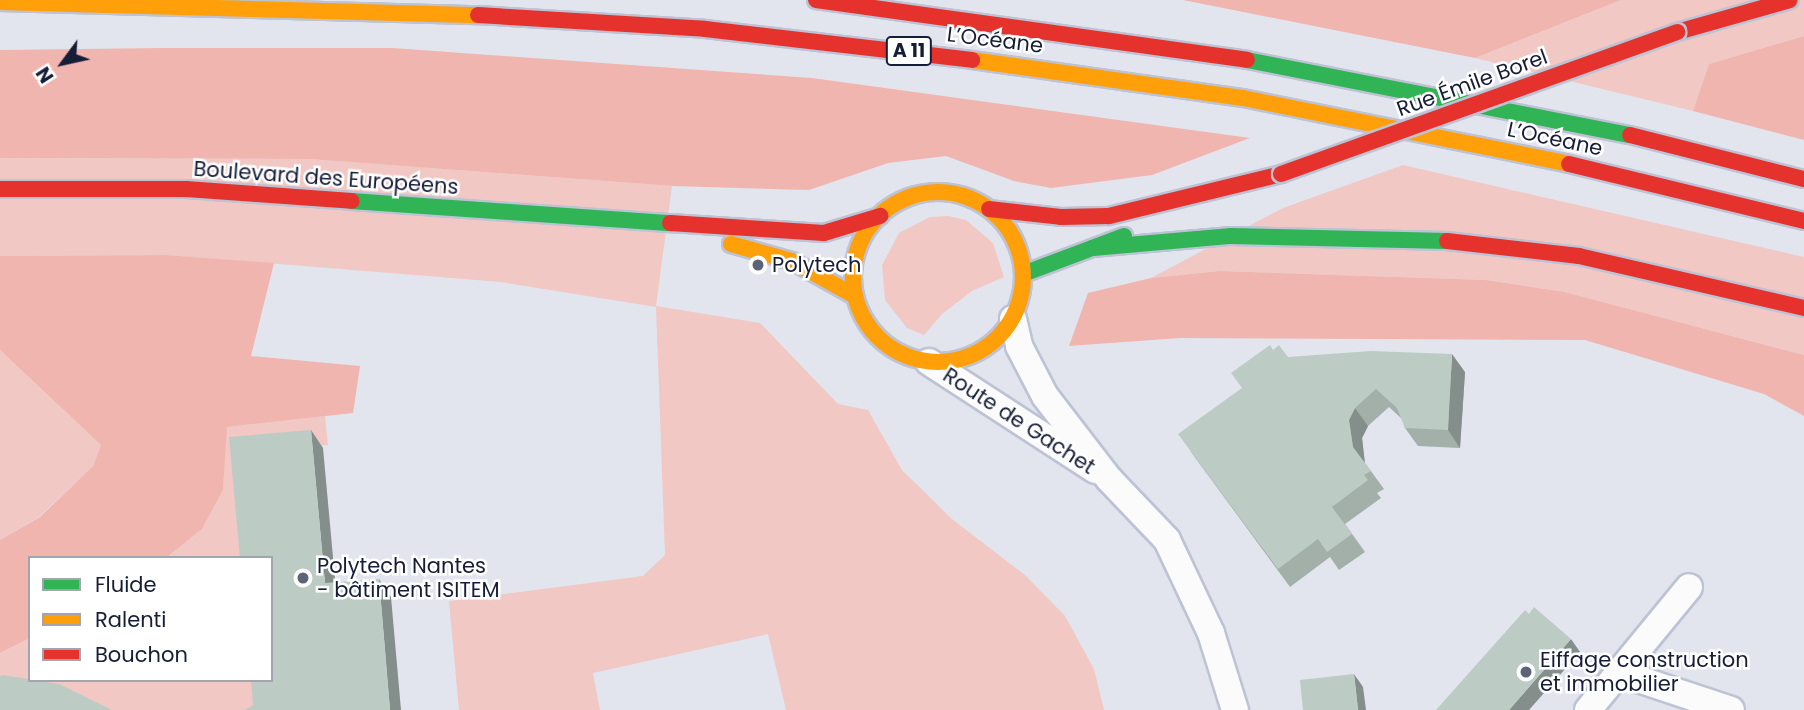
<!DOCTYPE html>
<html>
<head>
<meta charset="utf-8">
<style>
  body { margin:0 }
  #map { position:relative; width:1804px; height:710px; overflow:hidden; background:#e2e5ee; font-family:Poppins,sans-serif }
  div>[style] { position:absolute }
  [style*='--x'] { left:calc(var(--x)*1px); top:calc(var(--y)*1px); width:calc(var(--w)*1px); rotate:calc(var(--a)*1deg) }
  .green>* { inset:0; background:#f1c8c4 }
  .forest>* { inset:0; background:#f0b5af }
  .roads { filter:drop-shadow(2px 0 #bdc3d4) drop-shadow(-2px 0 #bdc3d4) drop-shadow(0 2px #bdc3d4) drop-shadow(0 -2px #bdc3d4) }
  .street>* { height:26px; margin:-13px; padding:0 13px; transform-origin:13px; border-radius:13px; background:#fbfbfc }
  .fast>* { height:16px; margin:-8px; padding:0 8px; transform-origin:8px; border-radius:8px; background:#30b455 }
  .slow>* { height:16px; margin:-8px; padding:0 8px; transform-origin:8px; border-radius:8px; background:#ff9f0a }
  .slow>.ring { margin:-8px; padding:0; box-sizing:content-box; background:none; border:16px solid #ff9f0a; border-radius:50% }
  .jam>* { height:16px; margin:-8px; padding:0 8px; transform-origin:8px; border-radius:8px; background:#e5322d }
  .bridges { filter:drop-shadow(2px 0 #bdc3d4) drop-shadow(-2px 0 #bdc3d4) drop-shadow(0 2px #bdc3d4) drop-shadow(0 -2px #bdc3d4) }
  .jam-bridge>* { height:16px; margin:-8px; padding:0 8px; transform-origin:8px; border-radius:8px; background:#e5322d }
  .wall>* { inset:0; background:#a3afa9 }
  .shaded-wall>* { inset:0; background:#848e8a }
  .building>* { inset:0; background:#bdcbc5 }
  .dots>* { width:19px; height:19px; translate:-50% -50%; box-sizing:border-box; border:4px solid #fff; border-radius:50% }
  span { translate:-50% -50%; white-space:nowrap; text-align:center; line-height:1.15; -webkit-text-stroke:5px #fff; paint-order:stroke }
  .shield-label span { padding:2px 5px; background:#fff; border:2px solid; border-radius:5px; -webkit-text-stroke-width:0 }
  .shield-label { font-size:19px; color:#161d37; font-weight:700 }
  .street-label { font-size:21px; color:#161d37 }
  .poi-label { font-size:21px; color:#161d37 }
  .left { translate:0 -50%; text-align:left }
  .legend { position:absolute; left:28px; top:556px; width:245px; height:126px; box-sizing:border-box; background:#fff; border:2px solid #a2a5af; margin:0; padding:9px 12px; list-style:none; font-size:21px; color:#161d37 }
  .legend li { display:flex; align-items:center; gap:14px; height:35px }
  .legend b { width:35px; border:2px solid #a2a5af }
  .north { position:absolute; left:28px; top:28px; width:70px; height:70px; -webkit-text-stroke:5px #fff; paint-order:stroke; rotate:237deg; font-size:19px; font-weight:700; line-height:28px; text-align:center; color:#161d37 }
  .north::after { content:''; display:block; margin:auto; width:24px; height:32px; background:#161d37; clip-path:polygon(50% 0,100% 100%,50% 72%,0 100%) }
</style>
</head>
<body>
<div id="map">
  <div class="green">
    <i style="clip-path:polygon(1621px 0,1804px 0,1804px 36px,1709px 64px,1693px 111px,1475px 58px)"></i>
    <i style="clip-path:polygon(0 158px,309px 159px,672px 186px,656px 306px,760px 323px,838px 404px,868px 410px,902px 470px,952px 519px,1025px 575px,1065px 616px,1094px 669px,1104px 710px,786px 710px,768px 634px,593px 673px,600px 710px,459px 710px,449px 601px,643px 576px,665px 555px,656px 307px,501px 282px,166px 255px,0 256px)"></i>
    <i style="clip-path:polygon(1403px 165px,1804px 257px,1804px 355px,1565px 292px,1486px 280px,1219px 271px,1151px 278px,1283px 208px)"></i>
    <i style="clip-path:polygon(948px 216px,966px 220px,993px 243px,1004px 277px,972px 291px,942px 314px,924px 335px,907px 328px,885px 300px,882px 265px,899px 233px,930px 217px)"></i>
    <i style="clip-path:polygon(0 350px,101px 445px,93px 466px,39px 517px,0 540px)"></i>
    <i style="clip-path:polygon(325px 416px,328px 445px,237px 453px,247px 558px,166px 558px,202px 529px,223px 490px,226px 427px)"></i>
    <i style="clip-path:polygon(30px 638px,30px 680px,257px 680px,260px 710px,103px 710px,0 691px,0 653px)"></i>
  </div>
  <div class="forest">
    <i style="clip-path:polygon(1183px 0,1621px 0,1475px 58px)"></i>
    <i style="clip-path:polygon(1804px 36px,1804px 140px,1693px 111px,1709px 64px)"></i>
    <i style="clip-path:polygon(162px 48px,393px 48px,812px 78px,1250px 138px,1152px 175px,1051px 188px,1014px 181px,946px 156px,888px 163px,809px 190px,672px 186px,309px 159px,0 158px,0 50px)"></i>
    <i style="clip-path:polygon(166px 255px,274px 263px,251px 356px,360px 366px,353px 413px,227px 427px,223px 490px,202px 529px,166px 558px,30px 558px,30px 638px,0 653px,0 540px,40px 517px,93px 466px,101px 445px,0 350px,0 256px)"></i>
    <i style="clip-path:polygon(1219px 271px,1486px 280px,1565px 292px,1804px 355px,1804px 416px,1764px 394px,1585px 340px,1180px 338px,1069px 346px,1088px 293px,1151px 278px)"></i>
  </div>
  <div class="roads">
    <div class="street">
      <i style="--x:1013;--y:319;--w:28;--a:77"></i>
      <i style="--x:1019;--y:346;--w:56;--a:62.5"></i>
      <i style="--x:1045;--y:396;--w:105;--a:52.4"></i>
      <i style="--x:1109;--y:479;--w:84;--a:46.4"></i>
      <i style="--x:1167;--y:540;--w:103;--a:64.7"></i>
      <i style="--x:1211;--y:633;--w:81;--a:72.7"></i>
      <i style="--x:929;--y:362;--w:198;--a:33"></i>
      <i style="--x:1617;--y:672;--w:120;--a:18.4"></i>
      <i style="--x:1588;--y:710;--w:159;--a:-50.6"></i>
    </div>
    <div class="fast">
      <i style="--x:1247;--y:60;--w:390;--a:11.1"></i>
      <i style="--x:352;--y:201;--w:319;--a:4"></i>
      <i style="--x:1093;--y:248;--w:139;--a:-5"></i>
      <i style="--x:1231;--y:236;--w:216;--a:1.3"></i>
      <i style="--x:1023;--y:274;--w:108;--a:-20.6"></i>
    </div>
    <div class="slow">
      <i style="--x:0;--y:2;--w:478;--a:1.6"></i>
      <i style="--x:972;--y:60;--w:274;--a:8"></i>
      <i style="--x:1243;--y:98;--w:333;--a:11.4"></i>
      <i class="ring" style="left:853px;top:192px;width:154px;height:154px"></i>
      <i style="--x:731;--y:244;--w:63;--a:15.6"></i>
      <i style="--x:792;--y:261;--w:72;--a:29.1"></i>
    </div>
    <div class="jam">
      <i style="--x:816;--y:0;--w:435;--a:7.9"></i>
      <i style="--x:478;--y:15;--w:227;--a:3.5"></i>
      <i style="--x:705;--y:29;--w:269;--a:6.6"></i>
      <i style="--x:1677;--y:32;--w:117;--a:-15.8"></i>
      <i style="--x:1630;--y:135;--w:179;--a:14.2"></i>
      <i style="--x:1569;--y:164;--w:242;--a:13.6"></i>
      <i style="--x:0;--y:189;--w:186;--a:0"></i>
      <i style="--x:186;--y:189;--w:166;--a:4.1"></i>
      <i style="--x:989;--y:209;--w:72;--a:6.3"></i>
      <i style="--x:1061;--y:217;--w:48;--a:-1.2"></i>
      <i style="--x:1109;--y:216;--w:177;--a:-13.7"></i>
      <i style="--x:670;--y:223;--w:154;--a:3.7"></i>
      <i style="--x:824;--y:233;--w:59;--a:-16.9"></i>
      <i style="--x:1447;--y:241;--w:133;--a:6.5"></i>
      <i style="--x:1579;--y:256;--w:231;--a:13"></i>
    </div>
  </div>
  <div class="bridges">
    <div class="jam-bridge">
      <i style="--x:1281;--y:174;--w:421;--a:-19.7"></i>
    </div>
  </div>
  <div class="wall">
    <i style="clip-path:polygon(1273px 350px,1288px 357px,1465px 372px,1460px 448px,1418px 446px,1405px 428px,1402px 419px,1389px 407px,1368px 426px,1362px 438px,1365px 463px,1384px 489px,1377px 493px,1381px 498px,1345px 524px,1365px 552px,1339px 570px,1330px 557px,1290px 587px,1191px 452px)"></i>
  </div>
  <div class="shaded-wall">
    <i style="clip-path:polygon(1452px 354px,1465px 372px,1460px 448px,1448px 430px)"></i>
    <i style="clip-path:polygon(1355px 408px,1368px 426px,1362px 438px,1365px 465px,1353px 447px,1349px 420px)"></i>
    <i style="clip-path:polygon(311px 430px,323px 448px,337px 601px,325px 583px)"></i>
    <i style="clip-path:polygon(379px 579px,391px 597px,401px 710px,390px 710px)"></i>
    <i style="clip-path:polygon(1571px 639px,1580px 652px,1529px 710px,1509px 710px)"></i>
    <i style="clip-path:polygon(1354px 674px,1363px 687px,1366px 710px,1358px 710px)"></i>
  </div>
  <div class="building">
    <i style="clip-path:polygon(1270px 345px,1273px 350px,1279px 345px,1288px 357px,1371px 351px,1452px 354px,1448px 430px,1405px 428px,1397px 408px,1376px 389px,1355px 408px,1349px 420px,1353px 447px,1371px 471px,1364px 475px,1368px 480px,1332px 507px,1352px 534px,1327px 552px,1318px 539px,1278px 569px,1178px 434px,1242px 388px,1231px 373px)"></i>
    <i style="clip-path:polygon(311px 430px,325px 583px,379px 579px,390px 710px,245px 710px,253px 705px,251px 680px,271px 680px,271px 558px,240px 558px,229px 437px)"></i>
    <i style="clip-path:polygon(1534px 607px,1571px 639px,1509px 710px,1436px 710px,1525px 610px,1529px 614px)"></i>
    <i style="clip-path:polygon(1354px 674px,1358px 710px,1303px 710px,1300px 680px)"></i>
    <i style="clip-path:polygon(3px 675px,59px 684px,112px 710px,0 710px,0 676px)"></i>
  </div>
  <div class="dots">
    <i style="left:758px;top:265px;background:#5d6377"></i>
    <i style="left:303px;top:578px;background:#5d6377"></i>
    <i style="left:1526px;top:672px;background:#5d6377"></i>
  </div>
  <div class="shield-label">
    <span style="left:909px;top:51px">A 11</span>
  </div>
  <div class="street-label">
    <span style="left:995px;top:40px;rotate:7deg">L’Océane</span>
    <span style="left:1472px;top:83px;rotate:-20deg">Rue Émile Borel</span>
    <span style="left:1555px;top:139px;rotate:12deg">L’Océane</span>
    <span style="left:326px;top:178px;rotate:4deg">Boulevard des Européens</span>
    <span style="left:1019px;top:421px;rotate:33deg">Route de Gachet</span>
  </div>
  <div class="poi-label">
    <span class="left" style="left:772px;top:265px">Polytech</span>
    <span class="left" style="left:317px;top:578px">Polytech Nantes<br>- bâtiment ISITEM</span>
    <span class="left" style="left:1540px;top:672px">Eiffage construction<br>et immobilier</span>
  </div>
  <ul class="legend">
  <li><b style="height:9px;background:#30b455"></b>Fluide</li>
  <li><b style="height:9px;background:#ff9f0a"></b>Ralenti</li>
  <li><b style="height:9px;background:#e5322d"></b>Bouchon</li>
  </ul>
  <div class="north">N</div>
</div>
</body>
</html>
